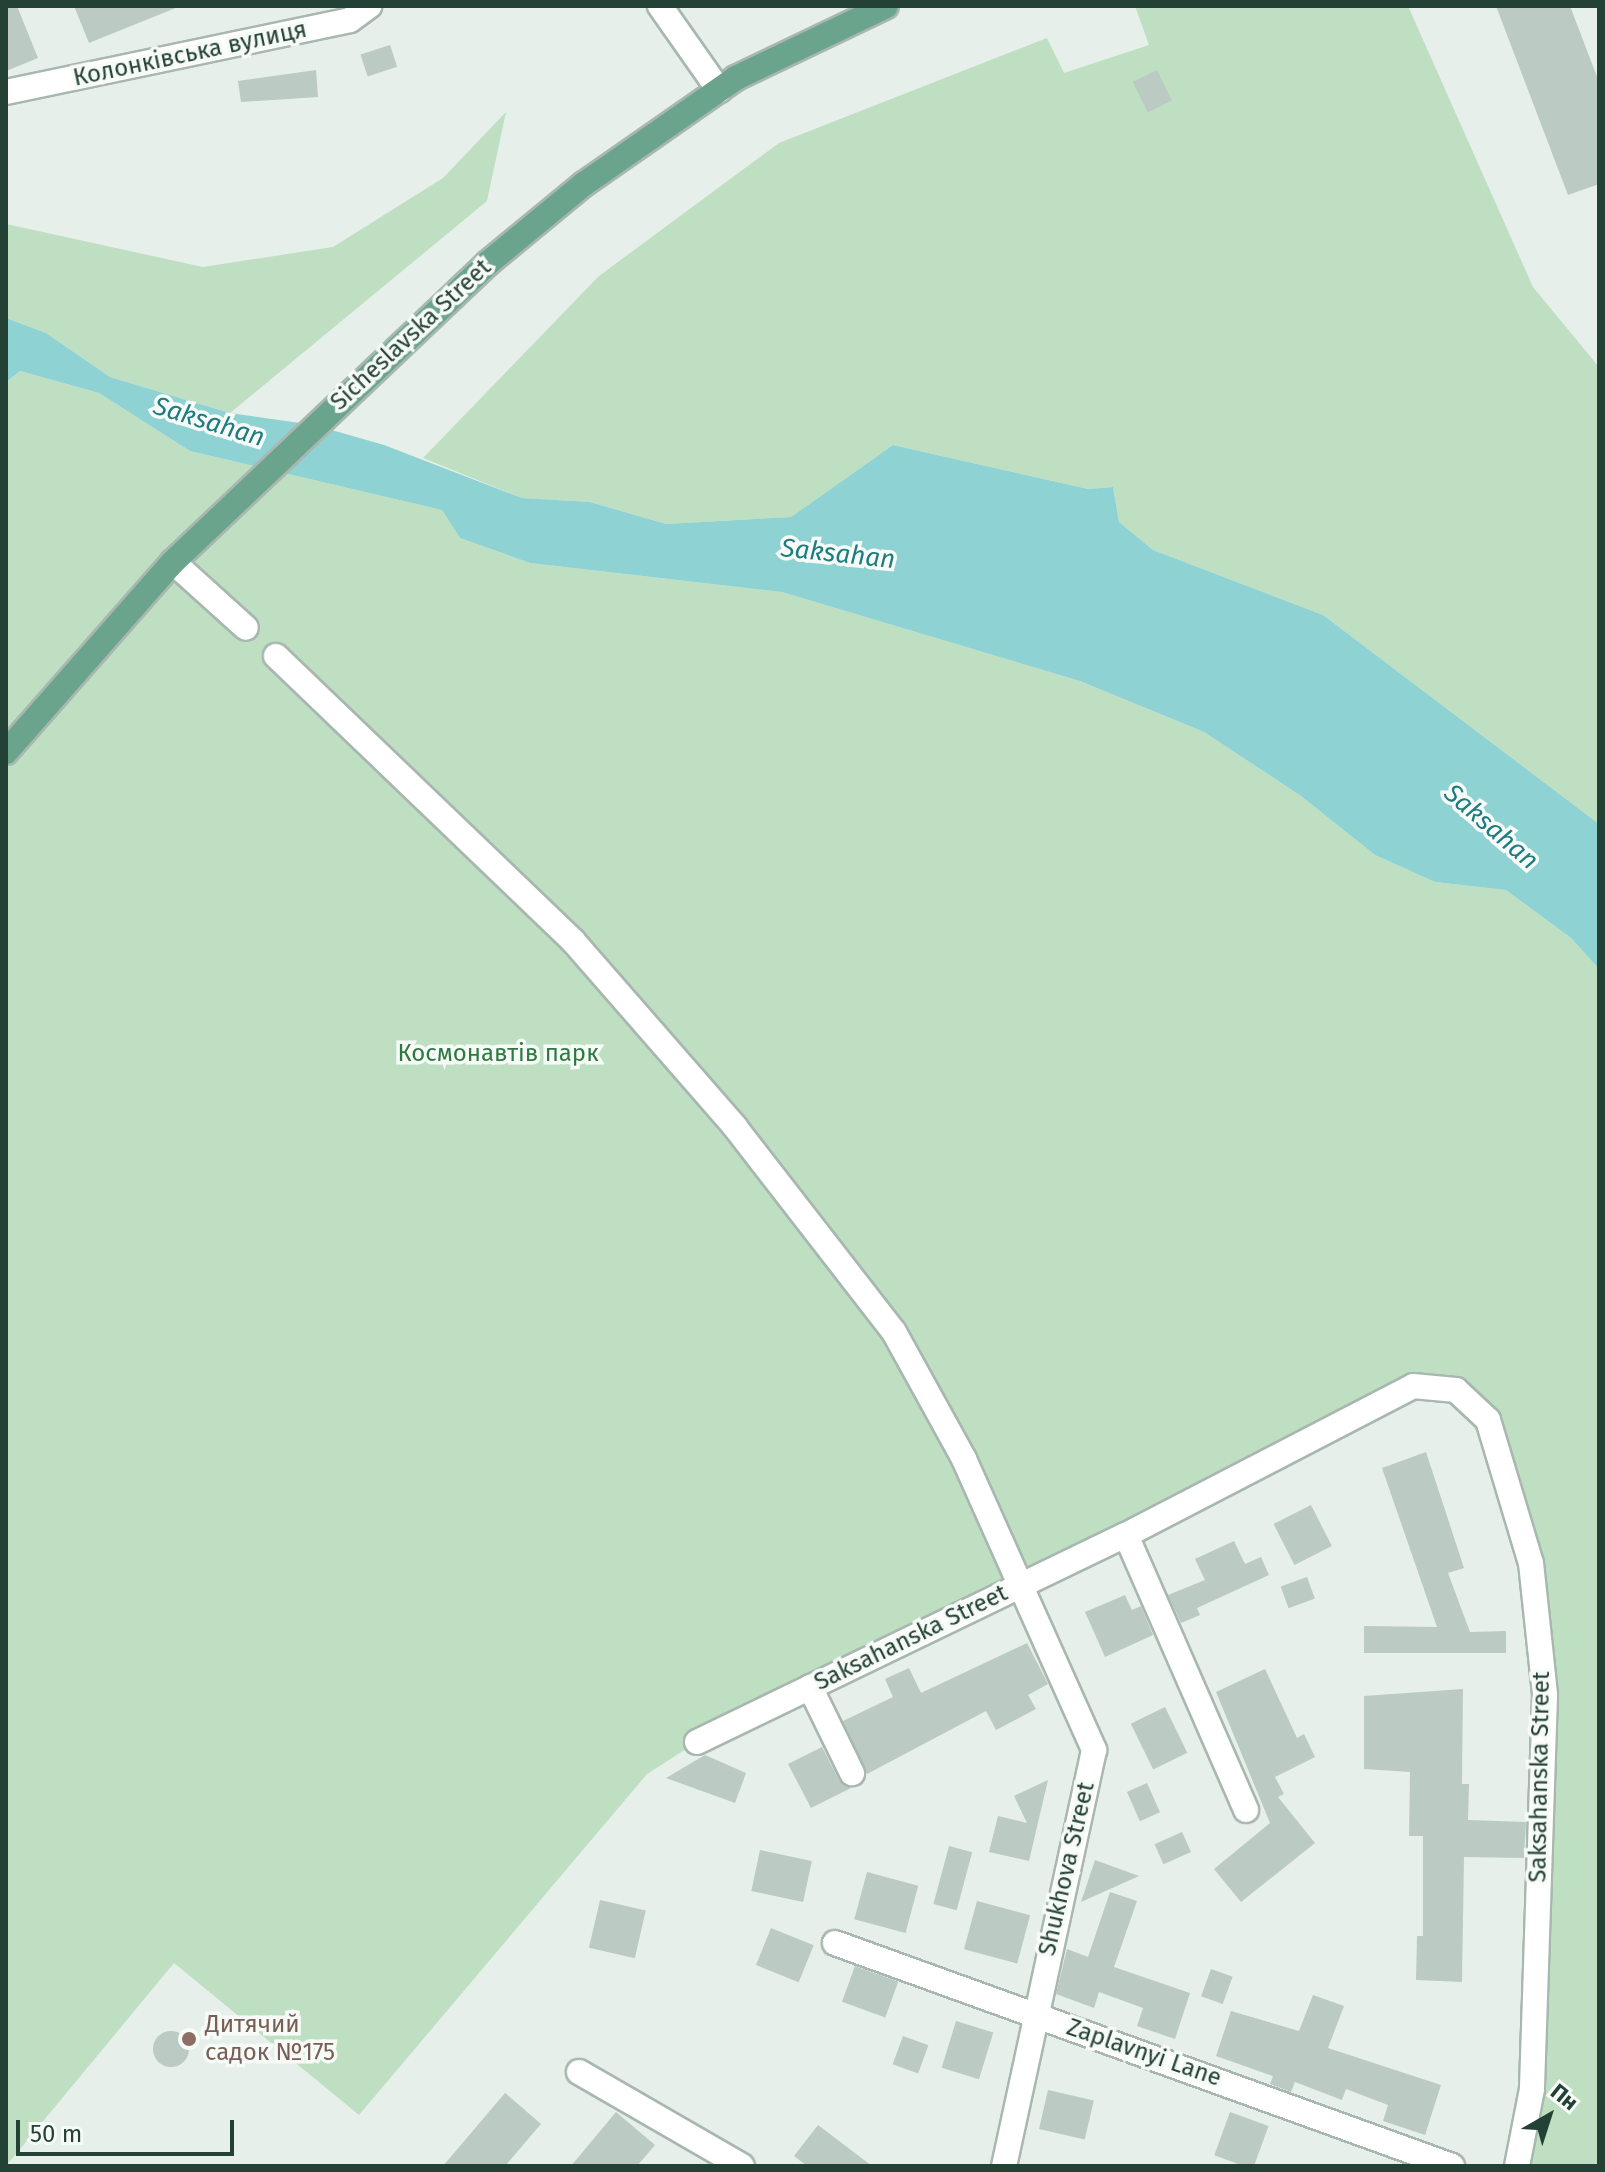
<!DOCTYPE html>
<html>
<head>
<meta charset="utf-8">
<style>
  body { margin:0 }
  #map { position:relative; width:1605px; height:2172px; overflow:hidden; background:#e6efe9; font-family:"Fira Sans",sans-serif }
  div>[style] { position:absolute }
  [style*='--x'] { left:calc(var(--x)*1px); top:calc(var(--y)*1px); width:calc(var(--w)*1px); rotate:calc(var(--a)*1deg) }
  .green>* { inset:0; background:#bfdfc3 }
  .water>* { inset:0; background:#8ed2d3 }
  .building>* { inset:0; background:#bbcac2; transform-origin:0 0 }
  .round { border-radius:50% }
  .roads { filter:drop-shadow(2px 0 #a8b7af) drop-shadow(-2px 0 #a8b7af) drop-shadow(0 2px #a8b7af) drop-shadow(0 -2px #a8b7af) }
  .minor>* { height:24px; margin:-12px; padding:0 12px; transform-origin:12px; border-radius:12px; background:#fff }
  .major>* { height:24px; margin:-12px; padding:0 12px; transform-origin:12px; border-radius:12px; background:#6aa48d }
  .dots>* { width:22px; height:22px; translate:-50% -50%; box-sizing:border-box; border:4px solid #f7fbf8; border-radius:50% }
  span { translate:-50% -50%; white-space:nowrap; text-align:center; line-height:1.15; -webkit-text-stroke:7px #f7fbf8; paint-order:stroke }
  .street-label { font-size:24px; color:#244135 }
  .park-label { font-size:24px; color:#2e7940 }
  .education-label { font-size:24px; color:#785e54 }
  .left { translate:0 -50%; text-align:left }
  .water-label { font-size:26px; color:#1d7c7f; font-style:italic }
  .frame { position:absolute; inset:0; border:8px solid #244135; pointer-events:none }
  .north { position:absolute; left:1509px; top:2076px; width:80px; height:80px; -webkit-text-stroke:6px #f7fbf8; paint-order:stroke; rotate:39deg; font-size:22px; font-weight:700; line-height:32px; text-align:center; color:#244135 }
  .north::after { content:''; display:block; margin:auto; width:28px; height:36px; background:#244135; clip-path:polygon(50% 0,100% 100%,50% 72%,0 100%) }
  .scale { position:absolute; left:16px; top:2120px; width:218px; height:36px; box-sizing:border-box; border:4px solid #244135; border-top:0; padding-left:10px; font-size:24px; line-height:28px; white-space:nowrap; color:#244135; -webkit-text-stroke:6px #f7fbf8; paint-order:stroke }
</style>
</head>
<body>
<div id="map">
  <div class="green">
    <i style="clip-path:polygon(1135px 6px,1408px 6px,1533px 287px,1599px 367px,1599px 824px,1323px 615px,1153px 550px,1119px 522px,1113px 487px,1088px 489px,893px 445px,791px 517px,666px 524px,590px 502px,522px 498px,423px 458px,599px 276px,779px 143px,1047px 38px,1064px 73px,1149px 45px)"></i>
    <i style="clip-path:polygon(506px 112px,487px 201px,230px 413px,110px 377px,46px 333px,6px 318px,6px 224px,203px 267px,333px 247px,443px 178px)"></i>
    <i style="clip-path:polygon(20px 371px,99px 393px,190px 451px,442px 510px,460px 538px,530px 563px,782px 592px,1080px 681px,1204px 732px,1301px 796px,1375px 855px,1435px 882px,1506px 890px,1571px 938px,1599px 969px,1599px 2166px,1517px 2166px,1545px 1695px,1531px 1563px,1488px 1421px,1440px 1385px,697px 1742px,647px 1774px,359px 2115px,174px 1963px,6px 2166px,6px 382px)"></i>
  </div>
  <div class="water">
    <i style="clip-path:polygon(6px 318px,46px 333px,110px 377px,230px 413px,314px 425px,384px 445px,522px 498px,590px 502px,666px 524px,791px 517px,893px 445px,1088px 489px,1113px 487px,1119px 522px,1153px 550px,1323px 615px,1599px 824px,1599px 969px,1571px 938px,1506px 890px,1435px 882px,1375px 855px,1301px 796px,1204px 732px,1080px 681px,782px 592px,530px 563px,460px 538px,442px 510px,190px 451px,99px 393px,20px 371px,6px 382px)"></i>
  </div>
  <div class="building">
    <i style="clip-path:polygon(6px 6px,17px 6px,38px 58px,6px 71px)"></i>
    <i style="clip-path:polygon(74px 6px,178px 6px,178px 7px,89px 43px)"></i>
    <i style="clip-path:polygon(1496px 6px,1570px 6px,1599px 82px,1599px 184px,1568px 195px)"></i>
    <i style="left:390px;top:45px;width:23px;height:31px;rotate:72deg"></i>
    <i style="clip-path:polygon(316px 70px,318px 97px,241px 102px,238px 81px)"></i>
    <i style="left:1157px;top:70px;width:34px;height:27px;rotate:64deg"></i>
    <i style="clip-path:polygon(1426px 1452px,1464px 1568px,1448px 1573px,1470px 1632px,1506px 1631px,1506px 1653px,1364px 1653px,1364px 1626px,1437px 1627px,1382px 1468px)"></i>
    <i style="left:1311px;top:1505px;width:46px;height:42px;rotate:63deg"></i>
    <i style="clip-path:polygon(1234px 1541px,1245px 1564px,1261px 1557px,1269px 1575px,1197px 1608px,1200px 1615px,1181px 1623px,1168px 1595px,1205px 1580px,1195px 1559px)"></i>
    <i style="left:1307px;top:1577px;width:23px;height:28px;rotate:70deg"></i>
    <i style="clip-path:polygon(1125px 1595px,1132px 1610px,1141px 1606px,1153px 1635px,1105px 1657px,1085px 1612px)"></i>
    <i style="clip-path:polygon(1027px 1643px,1048px 1684px,1028px 1695px,1036px 1709px,996px 1730px,986px 1711px,867px 1774px,843px 1721px,893px 1697px,885px 1679px,909px 1668px,921px 1693px)"></i>
    <i style="clip-path:polygon(1265px 1669px,1297px 1738px,1304px 1734px,1315px 1757px,1275px 1777px,1284px 1794px,1278px 1797px,1315px 1843px,1241px 1902px,1214px 1869px,1270px 1823px,1216px 1692px)"></i>
    <i style="clip-path:polygon(1463px 1689px,1462px 1784px,1469px 1784px,1468px 1820px,1526px 1822px,1524px 1858px,1464px 1857px,1462px 1982px,1416px 1980px,1417px 1936px,1423px 1936px,1423px 1836px,1409px 1836px,1410px 1772px,1364px 1769px,1364px 1696px)"></i>
    <i style="left:1165px;top:1707px;width:51px;height:38px;rotate:64deg"></i>
    <i style="clip-path:polygon(822px 1747px,839px 1780px,851px 1788px,811px 1808px,788px 1764px)"></i>
    <i style="clip-path:polygon(705px 1755px,746px 1773px,735px 1803px,666px 1778px)"></i>
    <i style="clip-path:polygon(1048px 1780px,1029px 1861px,989px 1852px,998px 1816px,1027px 1823px,1014px 1796px)"></i>
    <i style="left:1147px;top:1783px;width:32px;height:22px;rotate:66deg"></i>
    <i style="left:1182px;top:1832px;width:22px;height:30px;rotate:66deg"></i>
    <i style="left:949px;top:1846px;width:24px;height:60px;rotate:15deg"></i>
    <i style="left:760px;top:1850px;width:53px;height:42px;rotate:12deg"></i>
    <i style="clip-path:polygon(1095px 1860px,1139px 1876px,1081px 1902px)"></i>
    <i style="left:867px;top:1872px;width:53px;height:49px;rotate:15deg"></i>
    <i style="clip-path:polygon(1110px 1892px,1137px 1901px,1114px 1967px,1190px 1993px,1175px 2039px,1137px 2026px,1143px 2008px,1099px 1992px,1094px 2008px,1056px 1994px,1067px 1949px,1088px 1957px)"></i>
    <i style="left:600px;top:1900px;width:47px;height:49px;rotate:13deg"></i>
    <i style="left:977px;top:1901px;width:55px;height:50px;rotate:15deg"></i>
    <i style="left:771px;top:1928px;width:46px;height:40px;rotate:22deg"></i>
    <i style="left:855px;top:1966px;width:46px;height:38px;rotate:20deg"></i>
    <i style="left:1211px;top:1969px;width:23px;height:29px;rotate:20deg"></i>
    <i style="clip-path:polygon(1313px 1995px,1344px 2006px,1328px 2048px,1441px 2085px,1425px 2135px,1383px 2121px,1388px 2105px,1346px 2089px,1342px 2100px,1295px 2082px,1291px 2092px,1270px 2084px,1273px 2076px,1216px 2056px,1231px 2011px,1299px 2031px)"></i>
    <i style="left:956px;top:2021px;width:39px;height:49px;rotate:17deg"></i>
    <i class="round" style="left:153px;top:2031px;width:36px;height:36px"></i>
    <i style="left:903px;top:2036px;width:27px;height:30px;rotate:20deg"></i>
    <i style="left:1048px;top:2090px;width:47px;height:40px;rotate:13deg"></i>
    <i style="clip-path:polygon(505px 2093px,541px 2124px,505px 2166px,443px 2166px)"></i>
    <i style="clip-path:polygon(616px 2112px,655px 2145px,637px 2166px,571px 2166px)"></i>
    <i style="left:1230px;top:2112px;width:41px;height:46px;rotate:20deg"></i>
    <i style="clip-path:polygon(818px 2125px,872px 2166px,807px 2166px,794px 2156px)"></i>
  </div>
  <div class="roads">
    <div class="minor">
      <i style="--x:660;--y:6;--w:103;--a:54.9"></i>
      <i style="--x:6;--y:92;--w:351;--a:-11.8"></i>
      <i style="--x:350;--y:20;--w:24;--a:-36"></i>
      <i style="--x:173;--y:562;--w:98;--a:42.1"></i>
      <i style="--x:276;--y:656;--w:412;--a:43.8"></i>
      <i style="--x:573;--y:941;--w:247;--a:48.9"></i>
      <i style="--x:735;--y:1127;--w:259;--a:52.2"></i>
      <i style="--x:894;--y:1332;--w:145;--a:61.1"></i>
      <i style="--x:964;--y:1459;--w:319;--a:65.9"></i>
      <i style="--x:1094;--y:1750;--w:426;--a:102.2"></i>
      <i style="--x:1126;--y:1535;--w:300;--a:66.4"></i>
      <i style="--x:810;--y:1687;--w:96;--a:64"></i>
      <i style="--x:697;--y:1742;--w:476;--a:-25.8"></i>
      <i style="--x:1126;--y:1535;--w:323;--a:-27.4"></i>
      <i style="--x:1413;--y:1386;--w:43;--a:5.3"></i>
      <i style="--x:1456;--y:1390;--w:44;--a:43.2"></i>
      <i style="--x:1488;--y:1420;--w:149;--a:73.3"></i>
      <i style="--x:1531;--y:1563;--w:133;--a:83.9"></i>
      <i style="--x:1545;--y:1695;--w:394;--a:91.9"></i>
      <i style="--x:1532;--y:2089;--w:78;--a:101"></i>
      <i style="--x:835;--y:1943;--w:656;--a:19.87"></i>
      <i style="--x:579;--y:2072;--w:188;--a:30"></i>
    </div>
    <div class="major">
      <i style="--x:6;--y:752;--w:253;--a:-48.7"></i>
      <i style="--x:173;--y:562;--w:434;--a:-43.5"></i>
      <i style="--x:488;--y:263;--w:124;--a:-39.5"></i>
      <i style="--x:584;--y:184;--w:185;--a:-34.9"></i>
      <i style="--x:736;--y:78;--w:166;--a:-25.6"></i>
    </div>
  </div>
  <div class="dots">
    <i style="left:189px;top:2039px;background:#8d6e63"></i>
  </div>
  <div class="street-label">
    <span style="left:190px;top:54px;rotate:-12deg">Колонківська вулиця</span>
    <span style="left:411px;top:335px;rotate:-43deg">Sicheslavska Street</span>
    <span style="left:911px;top:1638px;rotate:-26deg">Saksahanska Street</span>
    <span style="left:1540px;top:1777px;rotate:-89deg">Saksahanska Street</span>
    <span style="left:1067px;top:1869px;rotate:-77deg">Shukhova Street</span>
    <span style="left:1144px;top:2053px;rotate:19deg">Zaplavnyi Lane</span>
  </div>
  <div class="park-label">
    <span style="left:498px;top:1054px">Космонавтів парк</span>
  </div>
  <div class="education-label">
    <span class="left" style="left:205px;top:2039px">Дитячий<br>садок №175</span>
  </div>
  <div class="water-label">
    <span style="left:209px;top:422px;rotate:17deg">Saksahan</span>
    <span style="left:838px;top:554px;rotate:6deg">Saksahan</span>
    <span style="left:1491px;top:827px;rotate:41deg">Saksahan</span>
  </div>
  <div class="frame"></div>
  <div class="north">Пн</div>
  <div class="scale">50 m</div>
</div>
</body>
</html>
